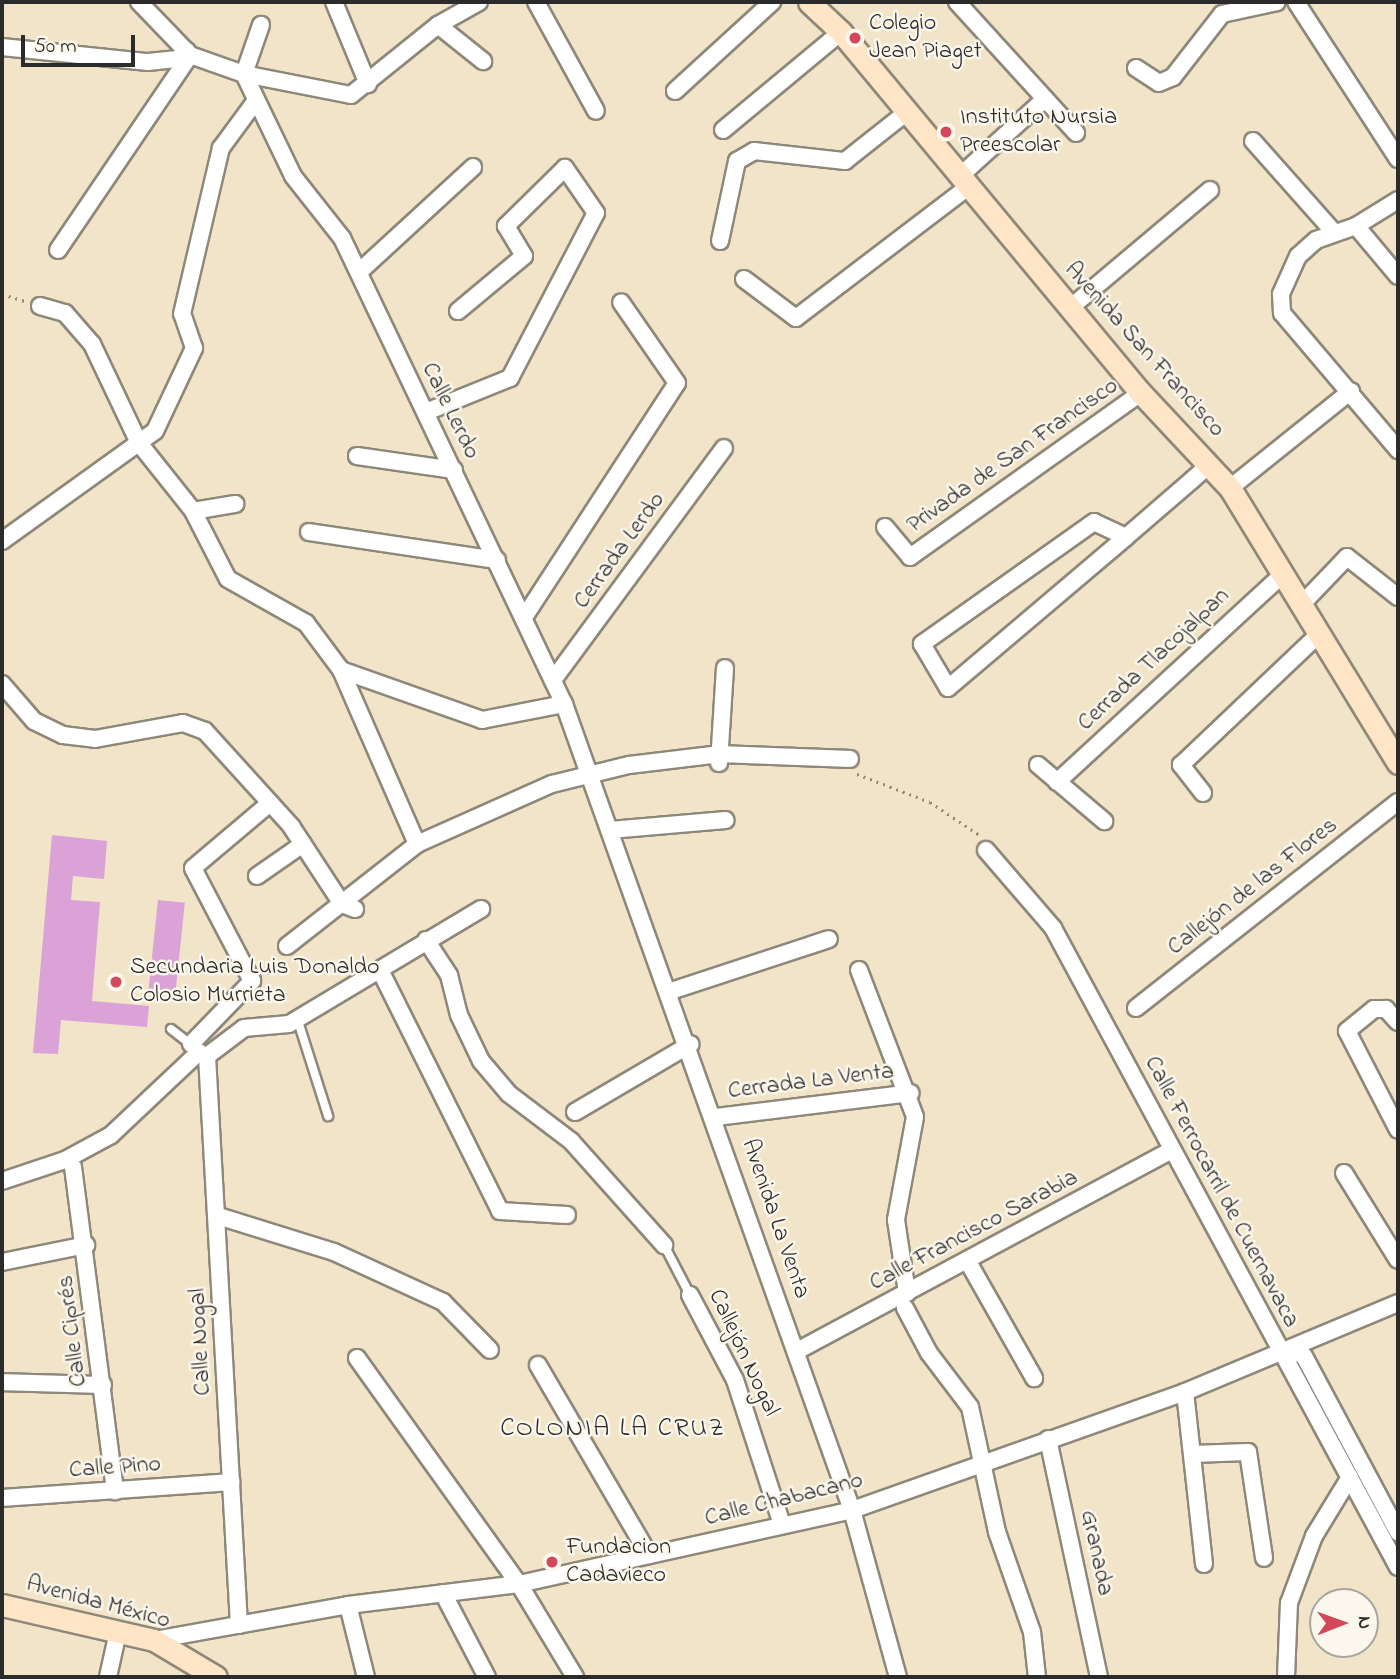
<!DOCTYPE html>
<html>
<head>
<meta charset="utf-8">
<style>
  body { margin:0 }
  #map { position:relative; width:1400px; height:1679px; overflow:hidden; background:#f1e4c8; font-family:"Indie Flower",sans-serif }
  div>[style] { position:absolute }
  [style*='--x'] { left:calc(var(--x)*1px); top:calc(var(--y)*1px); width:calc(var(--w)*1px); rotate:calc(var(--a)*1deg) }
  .building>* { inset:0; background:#daa2d6; transform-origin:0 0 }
  .path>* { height:2.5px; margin-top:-1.25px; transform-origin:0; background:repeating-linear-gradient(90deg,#8e887a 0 2px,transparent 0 7px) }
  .roads { filter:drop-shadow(2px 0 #8e887a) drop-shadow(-2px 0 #8e887a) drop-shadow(0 2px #8e887a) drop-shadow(0 -2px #8e887a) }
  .lane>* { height:8px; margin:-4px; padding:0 4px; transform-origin:4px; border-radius:4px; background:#fff }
  .street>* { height:16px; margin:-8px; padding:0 8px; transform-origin:8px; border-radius:8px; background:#fff }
  .secondary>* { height:21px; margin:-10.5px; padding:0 10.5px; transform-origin:10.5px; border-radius:10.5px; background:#fee5c5 }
  .dots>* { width:19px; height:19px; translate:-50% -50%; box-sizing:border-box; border:4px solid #fbf7ec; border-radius:50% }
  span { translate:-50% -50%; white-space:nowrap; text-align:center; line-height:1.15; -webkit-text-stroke:5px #fbf7ec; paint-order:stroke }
  .poi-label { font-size:24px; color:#2b2b2b }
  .left { translate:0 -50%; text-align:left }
  .street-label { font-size:24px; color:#2b2b2b }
  .neighbourhood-label { font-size:26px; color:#2b2b2b; letter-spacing:2px }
  .frame { position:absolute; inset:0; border:4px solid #2b2b2b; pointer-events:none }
  .north { position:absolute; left:1309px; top:1588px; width:70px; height:70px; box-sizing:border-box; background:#fbf7ec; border:2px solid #a8a59f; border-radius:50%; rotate:89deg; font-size:19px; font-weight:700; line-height:28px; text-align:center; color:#2b2b2b }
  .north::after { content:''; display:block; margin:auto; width:24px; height:32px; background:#d1495b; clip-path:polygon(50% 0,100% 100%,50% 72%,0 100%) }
  .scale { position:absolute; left:21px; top:35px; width:114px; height:32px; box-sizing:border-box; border:4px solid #2b2b2b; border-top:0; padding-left:9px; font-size:21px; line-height:24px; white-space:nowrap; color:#2b2b2b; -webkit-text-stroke:5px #fbf7ec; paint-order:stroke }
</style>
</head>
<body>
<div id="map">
  <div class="building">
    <i style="clip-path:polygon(52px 835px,107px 841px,104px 879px,73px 876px,71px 900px,100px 902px,92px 1001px,149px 1006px,147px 1027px,61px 1020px,58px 1054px,33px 1053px)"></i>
    <i style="left:158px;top:900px;width:27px;height:92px;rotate:6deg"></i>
  </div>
  <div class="path">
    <i style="--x:2;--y:294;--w:24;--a:17"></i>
    <i style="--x:857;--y:774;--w:78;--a:21"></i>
    <i style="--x:930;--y:802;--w:61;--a:33.7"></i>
    <i style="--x:267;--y:974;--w:21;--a:-45"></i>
  </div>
  <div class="roads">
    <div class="lane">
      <i style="--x:297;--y:1018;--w:103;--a:72.4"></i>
      <i style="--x:171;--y:1029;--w:28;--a:38"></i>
      <i style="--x:664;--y:1245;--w:56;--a:62.5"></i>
    </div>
    <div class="street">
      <i style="--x:139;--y:2;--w:74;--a:46.1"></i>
      <i style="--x:190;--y:55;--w:57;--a:19.4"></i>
      <i style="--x:244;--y:74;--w:109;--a:11.1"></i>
      <i style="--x:351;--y:95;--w:112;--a:-38.8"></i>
      <i style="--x:438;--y:25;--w:47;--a:-29.3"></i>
      <i style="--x:334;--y:2;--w:89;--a:67.5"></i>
      <i style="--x:536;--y:2;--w:124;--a:61.2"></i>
      <i style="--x:957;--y:2;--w:177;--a:47.7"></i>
      <i style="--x:1296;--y:2;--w:187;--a:57"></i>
      <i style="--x:438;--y:25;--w:58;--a:38.7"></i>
      <i style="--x:2;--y:47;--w:147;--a:5.9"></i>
      <i style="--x:148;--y:62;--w:30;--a:-6"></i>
      <i style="--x:178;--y:59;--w:12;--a:-42"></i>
      <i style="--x:1136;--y:68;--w:27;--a:33"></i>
      <i style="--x:1159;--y:83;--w:15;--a:-23"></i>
      <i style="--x:1173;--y:77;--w:80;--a:-52.1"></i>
      <i style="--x:1222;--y:14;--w:56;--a:-12.3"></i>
      <i style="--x:244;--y:74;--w:113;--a:64.3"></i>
      <i style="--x:293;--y:176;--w:79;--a:51.7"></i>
      <i style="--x:342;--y:238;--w:516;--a:64.53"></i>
      <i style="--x:564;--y:704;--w:856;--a:70.34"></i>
      <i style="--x:852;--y:1510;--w:173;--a:74.6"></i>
      <i style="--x:244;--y:74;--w:52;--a:-70.9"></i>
      <i style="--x:675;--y:91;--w:132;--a:-42.5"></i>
      <i style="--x:723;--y:130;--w:153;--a:-39.7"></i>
      <i style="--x:1253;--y:141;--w:120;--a:48.4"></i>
      <i style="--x:960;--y:176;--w:115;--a:-42.2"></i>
      <i style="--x:1398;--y:200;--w:49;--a:148.2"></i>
      <i style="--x:1356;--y:226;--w:42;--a:160.7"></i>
      <i style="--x:1316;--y:240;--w:24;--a:138"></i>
      <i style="--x:1298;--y:256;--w:42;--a:114.1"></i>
      <i style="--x:1281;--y:294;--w:19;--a:87"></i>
      <i style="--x:1282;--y:313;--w:180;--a:49.7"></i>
      <i style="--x:1356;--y:226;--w:65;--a:50"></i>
      <i style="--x:720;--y:241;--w:82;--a:-78"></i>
      <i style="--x:737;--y:161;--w:20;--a:-30"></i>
      <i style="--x:754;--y:151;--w:92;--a:6.3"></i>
      <i style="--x:845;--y:161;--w:79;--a:-38.3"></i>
      <i style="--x:58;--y:250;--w:235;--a:-55.9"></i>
      <i style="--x:359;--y:272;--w:155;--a:-42.6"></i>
      <i style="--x:744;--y:279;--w:65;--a:36.9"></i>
      <i style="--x:796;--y:318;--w:216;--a:-37.3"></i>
      <i style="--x:40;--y:306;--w:26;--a:16"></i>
      <i style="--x:65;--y:313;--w:41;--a:48.9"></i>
      <i style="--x:92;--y:344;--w:110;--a:64.6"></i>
      <i style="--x:139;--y:443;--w:87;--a:51.5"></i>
      <i style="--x:193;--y:511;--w:76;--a:62.8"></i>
      <i style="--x:228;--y:579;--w:90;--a:29.4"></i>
      <i style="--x:306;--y:623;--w:59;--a:53.3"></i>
      <i style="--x:341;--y:670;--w:150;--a:19.5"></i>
      <i style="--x:482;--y:720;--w:84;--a:-11"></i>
      <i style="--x:1070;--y:308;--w:183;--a:-40.1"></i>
      <i style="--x:426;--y:412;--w:91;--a:-22"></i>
      <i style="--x:510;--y:378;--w:186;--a:-62.5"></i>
      <i style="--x:596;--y:213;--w:55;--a:-124.6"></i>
      <i style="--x:565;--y:168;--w:83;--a:135.5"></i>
      <i style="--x:506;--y:226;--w:35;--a:59"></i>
      <i style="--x:524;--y:256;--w:86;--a:140.2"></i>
      <i style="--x:357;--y:456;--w:98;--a:8.2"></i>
      <i style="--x:1230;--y:488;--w:155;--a:-38.7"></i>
      <i style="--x:193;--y:511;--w:43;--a:-9.5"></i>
      <i style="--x:885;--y:527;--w:39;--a:50"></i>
      <i style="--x:910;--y:557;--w:283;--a:-35.4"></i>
      <i style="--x:309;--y:532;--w:190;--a:8.5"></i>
      <i style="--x:1126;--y:537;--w:35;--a:-155"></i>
      <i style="--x:1094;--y:522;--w:211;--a:144.7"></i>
      <i style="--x:922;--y:644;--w:51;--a:59.4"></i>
      <i style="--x:948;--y:688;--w:233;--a:-40.3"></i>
      <i style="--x:1126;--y:537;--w:87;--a:-40.8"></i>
      <i style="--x:1192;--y:480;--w:24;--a:-42"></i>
      <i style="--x:2;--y:541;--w:188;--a:-35.7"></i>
      <i style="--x:155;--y:431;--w:92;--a:-64.8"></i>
      <i style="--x:194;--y:348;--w:36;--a:-109"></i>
      <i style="--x:182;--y:314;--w:171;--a:-76.8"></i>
      <i style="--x:221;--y:148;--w:56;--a:-53.7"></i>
      <i style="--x:1302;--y:604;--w:65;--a:-46.2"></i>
      <i style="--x:1347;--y:557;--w:65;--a:38.1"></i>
      <i style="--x:525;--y:616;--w:278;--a:-56.9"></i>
      <i style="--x:677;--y:383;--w:98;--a:-124.7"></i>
      <i style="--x:341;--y:670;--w:190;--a:66.4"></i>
      <i style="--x:553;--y:680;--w:288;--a:-53.6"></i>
      <i style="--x:2;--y:684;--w:49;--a:49.1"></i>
      <i style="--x:34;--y:721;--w:32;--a:26"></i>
      <i style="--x:63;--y:735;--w:32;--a:7"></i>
      <i style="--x:95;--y:739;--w:89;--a:-10.3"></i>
      <i style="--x:183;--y:723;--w:23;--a:20"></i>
      <i style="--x:205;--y:731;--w:128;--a:47.8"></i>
      <i style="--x:291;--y:826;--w:93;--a:56.8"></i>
      <i style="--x:342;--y:904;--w:14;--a:21"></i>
      <i style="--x:719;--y:763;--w:95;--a:-86.4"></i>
      <i style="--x:1038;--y:765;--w:87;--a:40.3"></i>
      <i style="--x:1057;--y:782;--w:307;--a:-42.6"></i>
      <i style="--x:1203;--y:793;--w:36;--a:-128"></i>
      <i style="--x:1181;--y:765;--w:192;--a:-43.5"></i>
      <i style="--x:610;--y:830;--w:116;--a:-4.9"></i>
      <i style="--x:986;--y:850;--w:103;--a:49.3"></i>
      <i style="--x:1053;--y:928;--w:726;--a:61.64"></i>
      <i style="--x:257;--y:876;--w:56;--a:-34.8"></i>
      <i style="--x:426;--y:940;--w:42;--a:56.7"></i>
      <i style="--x:449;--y:975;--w:41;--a:76"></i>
      <i style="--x:459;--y:1015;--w:51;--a:64.4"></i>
      <i style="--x:481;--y:1061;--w:43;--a:49.7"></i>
      <i style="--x:509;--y:1094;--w:78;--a:37.2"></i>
      <i style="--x:571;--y:1141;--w:140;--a:48.2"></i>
      <i style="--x:287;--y:946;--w:165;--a:-38.1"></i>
      <i style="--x:417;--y:844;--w:148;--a:-24"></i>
      <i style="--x:552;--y:784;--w:79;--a:-13.9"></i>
      <i style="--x:629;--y:765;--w:92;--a:-6.9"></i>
      <i style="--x:720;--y:754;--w:130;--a:2.2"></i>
      <i style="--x:380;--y:970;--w:269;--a:63.5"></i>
      <i style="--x:500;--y:1211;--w:67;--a:3.4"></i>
      <i style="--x:859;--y:970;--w:157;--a:69.1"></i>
      <i style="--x:915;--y:1117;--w:105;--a:100.5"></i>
      <i style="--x:896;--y:1220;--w:74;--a:81.4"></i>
      <i style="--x:671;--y:991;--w:166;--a:-18.2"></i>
      <i style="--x:1136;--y:1008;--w:333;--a:-38.2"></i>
      <i style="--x:1398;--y:1022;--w:18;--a:-133"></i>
      <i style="--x:1386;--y:1009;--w:12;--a:180"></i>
      <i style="--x:1374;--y:1009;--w:35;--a:141"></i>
      <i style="--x:1347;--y:1031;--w:111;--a:62.7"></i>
      <i style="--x:191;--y:1044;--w:88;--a:-45.9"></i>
      <i style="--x:252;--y:981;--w:127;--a:-117.6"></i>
      <i style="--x:193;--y:868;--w:101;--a:-40.2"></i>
      <i style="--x:575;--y:1112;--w:134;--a:-30.4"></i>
      <i style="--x:716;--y:1117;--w:196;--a:-7"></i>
      <i style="--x:73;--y:1167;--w:327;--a:82.6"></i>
      <i style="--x:1344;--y:1173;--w:102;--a:58.2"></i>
      <i style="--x:2;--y:1181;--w:66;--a:-18.4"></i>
      <i style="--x:65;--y:1160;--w:52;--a:-28.5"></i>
      <i style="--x:111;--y:1135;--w:121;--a:-43.3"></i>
      <i style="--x:218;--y:1216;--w:121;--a:17.2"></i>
      <i style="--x:334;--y:1252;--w:120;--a:24.6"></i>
      <i style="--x:443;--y:1302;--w:67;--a:45.6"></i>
      <i style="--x:967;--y:1260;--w:136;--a:60.4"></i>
      <i style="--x:2;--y:1262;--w:86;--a:-11.4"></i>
      <i style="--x:690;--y:1295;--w:96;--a:62.1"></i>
      <i style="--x:735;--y:1380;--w:152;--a:72"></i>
      <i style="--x:905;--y:1308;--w:51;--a:61.9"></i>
      <i style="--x:929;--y:1353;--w:68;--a:52.8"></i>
      <i style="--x:970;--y:1407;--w:128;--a:77.8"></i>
      <i style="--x:997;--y:1532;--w:106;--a:70.7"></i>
      <i style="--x:1032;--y:1632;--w:45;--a:83.7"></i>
      <i style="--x:1292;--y:1350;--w:13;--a:27"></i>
      <i style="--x:1304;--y:1356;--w:200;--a:61.9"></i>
      <i style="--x:797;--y:1351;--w:425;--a:-28.2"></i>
      <i style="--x:357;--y:1358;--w:278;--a:54.4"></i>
      <i style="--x:519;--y:1584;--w:109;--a:58.9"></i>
      <i style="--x:538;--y:1365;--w:220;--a:59.7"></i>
      <i style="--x:2;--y:1382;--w:101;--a:1.7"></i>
      <i style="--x:1185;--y:1392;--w:173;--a:83.7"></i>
      <i style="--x:1048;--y:1439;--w:243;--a:77.9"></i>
      <i style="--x:1192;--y:1454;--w:56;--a:-2"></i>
      <i style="--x:1248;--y:1452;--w:107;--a:81.4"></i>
      <i style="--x:2;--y:1498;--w:230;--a:-4"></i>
      <i style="--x:443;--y:1593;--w:95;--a:62.4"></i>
      <i style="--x:348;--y:1605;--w:74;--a:76"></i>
      <i style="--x:239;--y:1625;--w:570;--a:-93.22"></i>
      <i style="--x:207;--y:1056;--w:46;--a:-37.1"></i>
      <i style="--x:244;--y:1028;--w:45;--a:-5.1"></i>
      <i style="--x:289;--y:1024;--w:224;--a:-30.9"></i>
      <i style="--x:154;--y:1640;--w:197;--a:-10.2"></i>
      <i style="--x:348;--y:1605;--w:172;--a:-7"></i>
      <i style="--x:519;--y:1584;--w:341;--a:-12.5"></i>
      <i style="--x:852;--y:1510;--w:353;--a:-19.5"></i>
      <i style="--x:1185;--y:1392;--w:231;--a:-22.7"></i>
      <i style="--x:108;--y:1677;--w:46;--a:-77.5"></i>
      <i style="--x:1286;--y:1677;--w:74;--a:-87.7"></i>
      <i style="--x:1289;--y:1603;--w:72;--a:-69.5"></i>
      <i style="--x:1314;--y:1536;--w:69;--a:-58.6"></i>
    </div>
    <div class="secondary">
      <i style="--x:809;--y:2;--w:44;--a:43.2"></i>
      <i style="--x:841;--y:32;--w:469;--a:50.3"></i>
      <i style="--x:1141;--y:393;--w:130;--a:46.9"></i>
      <i style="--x:1230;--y:488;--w:322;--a:58.6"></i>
      <i style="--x:2;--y:1605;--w:156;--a:13"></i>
      <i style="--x:154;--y:1640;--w:72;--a:30.8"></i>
    </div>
  </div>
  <div class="dots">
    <i style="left:855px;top:38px;background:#d1495b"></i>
    <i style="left:946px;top:132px;background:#d1495b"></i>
    <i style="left:116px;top:982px;background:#d1495b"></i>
    <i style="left:552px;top:1562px;background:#d1495b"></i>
  </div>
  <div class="poi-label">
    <span class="left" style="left:869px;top:38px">Colegio<br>Jean Piaget</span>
    <span class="left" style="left:960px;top:132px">Instituto Nursia<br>Preescolar</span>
    <span class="left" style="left:130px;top:982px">Secundaria Luis Donaldo<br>Colosio Murrieta</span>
    <span class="left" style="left:566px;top:1562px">Fundacion<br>Cadavieco</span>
  </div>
  <div class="street-label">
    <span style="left:1144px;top:350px;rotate:48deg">Avenida San Francisco</span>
    <span style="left:450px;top:411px;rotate:64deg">Calle Lerdo</span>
    <span style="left:1013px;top:456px;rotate:-35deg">Privada de San Francisco</span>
    <span style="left:620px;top:551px;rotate:-54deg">Cerrada Lerdo</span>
    <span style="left:1154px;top:660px;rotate:-43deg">Cerrada Tlacojalpan</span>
    <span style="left:1253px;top:887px;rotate:-38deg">Callejón de las Flores</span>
    <span style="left:811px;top:1082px;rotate:-7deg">Cerrada La Venta</span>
    <span style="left:1221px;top:1192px;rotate:62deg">Calle Ferrocarril de Cuernavaca</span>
    <span style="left:775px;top:1219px;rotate:71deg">Avenida La Venta</span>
    <span style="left:974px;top:1231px;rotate:-28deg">Calle Francisco Sarabia</span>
    <span style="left:73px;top:1331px;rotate:-97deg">Calle Ciprés</span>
    <span style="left:201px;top:1342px;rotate:-93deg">Calle Nogal</span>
    <span style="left:743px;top:1353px;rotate:65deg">Callejón Nogal</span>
    <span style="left:115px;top:1468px;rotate:-4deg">Calle Pino</span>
    <span style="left:784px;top:1500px;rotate:-14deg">Calle Chabacano</span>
    <span style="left:1096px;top:1553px;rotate:78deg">Granada</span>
    <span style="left:98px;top:1603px;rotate:15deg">Avenida México</span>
  </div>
  <div class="neighbourhood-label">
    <span style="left:613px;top:1430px">COLONIA LA CRUZ</span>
  </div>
  <div class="frame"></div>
  <div class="north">N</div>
  <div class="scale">50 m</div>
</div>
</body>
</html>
